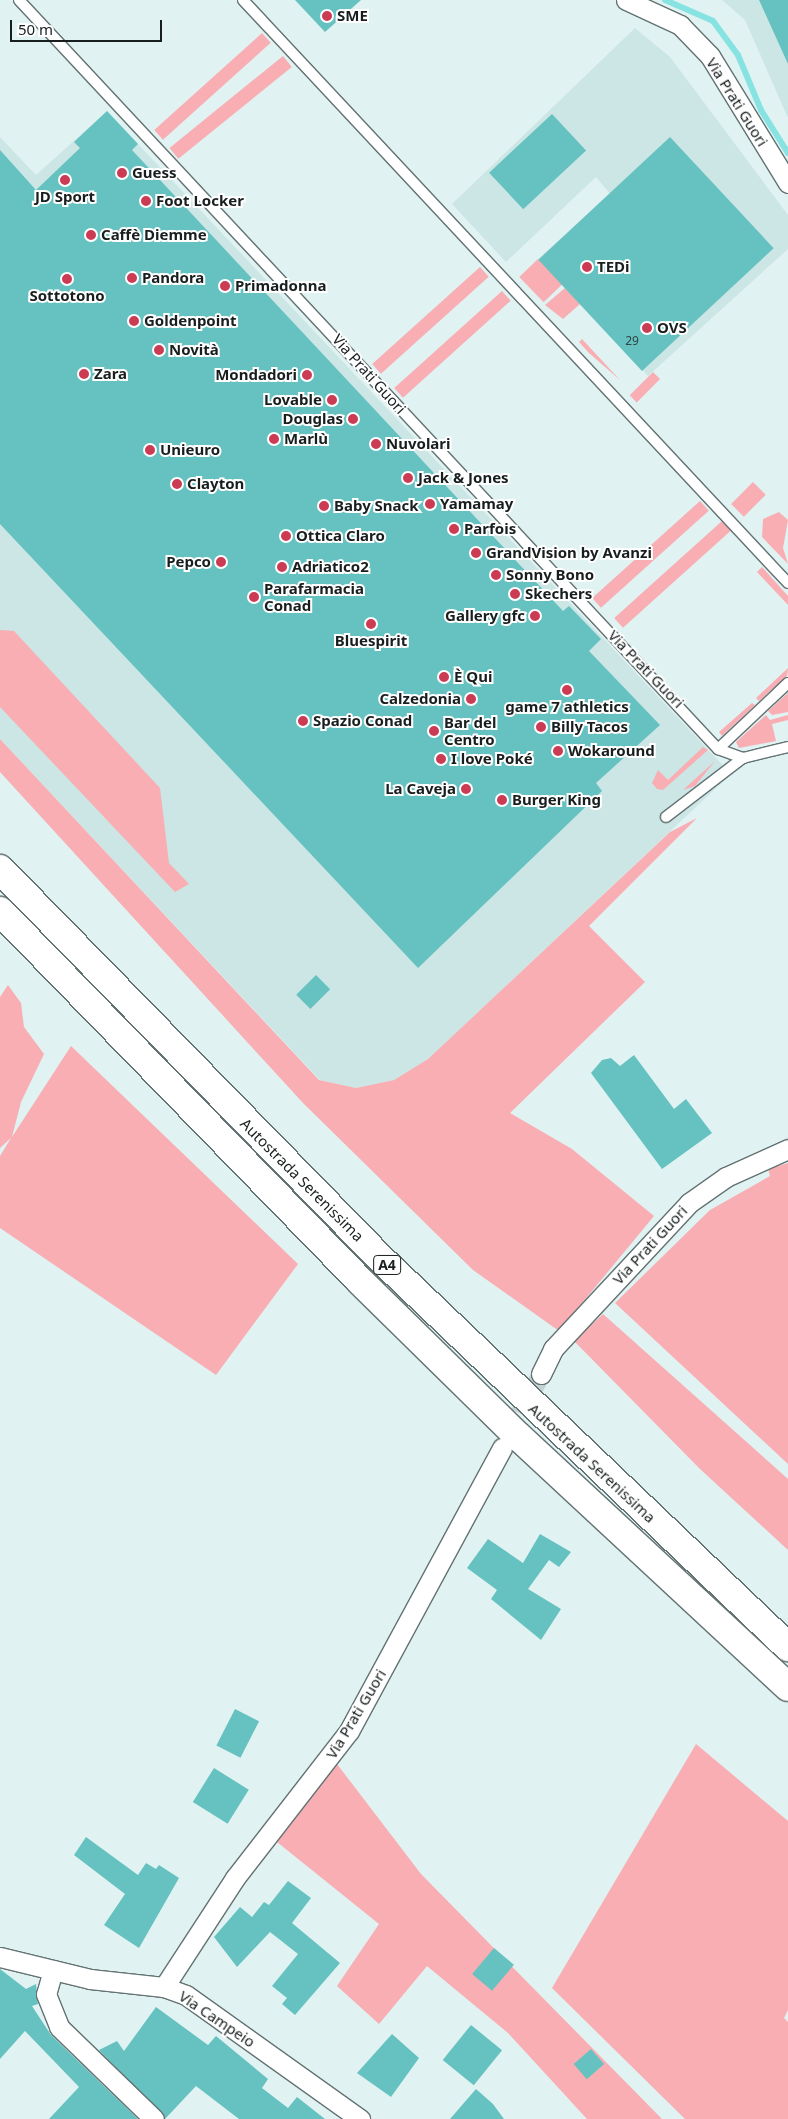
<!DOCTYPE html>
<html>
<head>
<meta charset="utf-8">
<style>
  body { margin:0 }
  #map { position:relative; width:788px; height:2119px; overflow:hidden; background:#e1f2f2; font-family:"Noto Sans",sans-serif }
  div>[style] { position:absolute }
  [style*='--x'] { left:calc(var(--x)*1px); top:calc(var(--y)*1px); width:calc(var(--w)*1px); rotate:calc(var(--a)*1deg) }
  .built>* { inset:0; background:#cce6e5 }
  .green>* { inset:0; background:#f8aeb3; transform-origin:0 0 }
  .stream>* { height:6px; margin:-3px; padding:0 3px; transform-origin:3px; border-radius:3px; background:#87e3e1 }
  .building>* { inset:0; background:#66c2c1; transform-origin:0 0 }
  .street-tunnel>* { height:19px; margin-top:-9.5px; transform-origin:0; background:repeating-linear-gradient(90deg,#c3d2d2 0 19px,transparent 0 28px) }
  .roads { filter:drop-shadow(1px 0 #637272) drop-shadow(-1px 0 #637272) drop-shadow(0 1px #637272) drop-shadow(0 -1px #637272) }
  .lane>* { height:10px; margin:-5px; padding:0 5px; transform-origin:5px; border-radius:5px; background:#fff }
  .street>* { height:19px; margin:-9.5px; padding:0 9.5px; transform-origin:9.5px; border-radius:9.5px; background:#fff }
  .highway>* { height:28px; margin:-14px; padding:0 14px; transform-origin:14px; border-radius:14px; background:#fff }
  .dots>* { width:14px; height:14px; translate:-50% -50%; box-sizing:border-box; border:2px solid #fff; border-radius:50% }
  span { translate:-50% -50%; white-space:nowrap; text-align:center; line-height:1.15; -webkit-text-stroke:4px #fff; paint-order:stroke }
  .number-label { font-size:12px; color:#2c4747 }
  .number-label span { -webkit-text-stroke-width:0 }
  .shield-label span { padding:1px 4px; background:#fff; border:1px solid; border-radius:4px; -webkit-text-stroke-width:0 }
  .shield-label { font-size:14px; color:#181e1e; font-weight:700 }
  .poi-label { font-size:15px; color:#181e1e; font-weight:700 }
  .left { translate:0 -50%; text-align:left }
  .right { translate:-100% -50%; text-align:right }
  .street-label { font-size:15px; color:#181e1e }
  .scale { position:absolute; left:10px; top:20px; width:152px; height:22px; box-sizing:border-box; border:2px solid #181e1e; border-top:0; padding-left:6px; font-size:15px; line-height:18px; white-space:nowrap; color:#181e1e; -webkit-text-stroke:4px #fff; paint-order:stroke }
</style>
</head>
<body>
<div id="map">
  <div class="built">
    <i style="clip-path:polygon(722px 0,788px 0,788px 118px,745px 20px)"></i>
    <i style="clip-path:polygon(635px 28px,670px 57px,788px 215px,788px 249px,648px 376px,538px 259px,610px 194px,596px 177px,506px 262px,452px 204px)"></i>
    <i style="clip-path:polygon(107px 111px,731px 774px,428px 1059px,394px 1080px,356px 1088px,320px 1080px,0 739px,0 137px,36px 175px)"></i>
  </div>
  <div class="green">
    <i style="left:262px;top:33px;width:13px;height:145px;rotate:48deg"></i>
    <i style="left:283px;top:56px;width:14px;height:146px;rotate:51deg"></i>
    <i style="left:538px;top:259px;width:35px;height:26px;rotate:46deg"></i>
    <i style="left:480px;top:267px;width:13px;height:145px;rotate:48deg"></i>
    <i style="clip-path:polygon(565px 288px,580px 304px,563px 319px,545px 305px)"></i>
    <i style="left:502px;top:291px;width:13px;height:145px;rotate:48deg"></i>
    <i style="clip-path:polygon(582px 339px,620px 380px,589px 353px,579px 342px)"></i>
    <i style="left:653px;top:372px;width:10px;height:33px;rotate:45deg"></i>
    <i style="left:753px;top:482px;width:18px;height:31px;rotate:45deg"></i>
    <i style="left:700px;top:501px;width:13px;height:145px;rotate:48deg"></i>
    <i style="clip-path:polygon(779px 512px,788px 520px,783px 548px,788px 564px,762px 537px,763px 519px)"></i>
    <i style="left:722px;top:521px;width:13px;height:145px;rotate:48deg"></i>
    <i style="clip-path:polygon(762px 567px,788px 596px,788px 605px,757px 572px)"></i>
    <i style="clip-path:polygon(0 630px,14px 631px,160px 788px,169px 863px,189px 884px,175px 892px,0 707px)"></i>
    <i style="clip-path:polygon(788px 668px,787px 676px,759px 701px,756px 698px)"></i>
    <i style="clip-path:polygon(788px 693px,788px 712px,772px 715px,768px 711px)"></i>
    <i style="clip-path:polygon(752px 703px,755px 705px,722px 736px,719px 732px)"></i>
    <i style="clip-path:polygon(766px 715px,770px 720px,788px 715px,788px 720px,772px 724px,776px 741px,739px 748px,736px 742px)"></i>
    <i style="clip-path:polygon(0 739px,319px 1080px,356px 1088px,394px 1080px,428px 1059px,670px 832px,697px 818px,589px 926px,645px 982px,510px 1113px,572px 1149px,654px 1216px,559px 1331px,473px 1270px,303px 1103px,0 772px)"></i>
    <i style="clip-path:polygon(703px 747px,708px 750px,663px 790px,657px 789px,652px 783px,658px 770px,668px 780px)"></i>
    <i style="clip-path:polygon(715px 761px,695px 786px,683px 790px)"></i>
    <i style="clip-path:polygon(8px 985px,21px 1003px,24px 1027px,44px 1054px,21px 1102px,12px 1137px,71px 1046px,298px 1264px,216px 1375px,0 1228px,0 1156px,11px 1138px,0 1148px,0 997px)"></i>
    <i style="clip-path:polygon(788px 1163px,788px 1464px,615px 1303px,710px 1210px,770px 1176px,768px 1169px)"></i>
    <i style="clip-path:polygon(603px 1314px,788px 1479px,788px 1550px,700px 1469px,574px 1341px)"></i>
    <i style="clip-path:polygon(696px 1744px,788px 1821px,788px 2010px,784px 2018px,788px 2022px,788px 2119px,685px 2119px,552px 1988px)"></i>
    <i style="clip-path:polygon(337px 1764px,421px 1874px,662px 2119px,587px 2119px,508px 2033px,427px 1966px,379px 2024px,337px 1986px,379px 1924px,277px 1842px)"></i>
  </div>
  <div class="stream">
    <i style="--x:665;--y:0;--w:52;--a:23.6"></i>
    <i style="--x:713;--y:21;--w:42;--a:53.7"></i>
    <i style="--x:738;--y:55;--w:60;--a:67.3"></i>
    <i style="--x:761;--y:110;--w:51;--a:57.9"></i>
  </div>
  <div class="building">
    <i style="clip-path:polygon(295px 0,361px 0,325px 32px)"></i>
    <i style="clip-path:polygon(759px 0,788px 0,788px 64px)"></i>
    <i style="clip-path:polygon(107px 111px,138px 144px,132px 150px,563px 611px,569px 606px,601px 639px,589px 651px,660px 725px,596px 783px,602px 791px,418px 968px,0 524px,0 150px,36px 190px,80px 148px,74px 142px)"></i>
    <i style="left:552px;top:114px;width:50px;height:86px;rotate:47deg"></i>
    <i style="left:670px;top:137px;width:152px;height:180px;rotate:47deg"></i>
    <i style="left:316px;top:975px;width:20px;height:28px;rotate:45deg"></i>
    <i style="clip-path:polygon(634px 1055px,674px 1109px,686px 1099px,712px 1133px,662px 1169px,591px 1073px,602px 1060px,611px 1058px,620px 1066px)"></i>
    <i style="clip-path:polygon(540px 1534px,571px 1552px,559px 1567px,549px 1560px,528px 1589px,561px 1609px,541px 1640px,491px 1599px,497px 1590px,467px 1568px,488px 1539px,523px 1563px)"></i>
    <i style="left:235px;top:1709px;width:27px;height:41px;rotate:27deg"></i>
    <i style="left:214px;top:1768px;width:41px;height:40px;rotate:32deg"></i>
    <i style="clip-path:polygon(86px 1837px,138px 1875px,146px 1863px,156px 1869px,159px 1865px,179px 1878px,139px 1948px,104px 1925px,125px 1894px,74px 1855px)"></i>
    <i style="clip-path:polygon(288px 1881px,311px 1898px,292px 1923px,340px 1963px,295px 2015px,282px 2004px,287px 1998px,272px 1986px,298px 1954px,270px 1932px,237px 1967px,214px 1937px,240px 1907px,252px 1917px,264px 1902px,269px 1905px)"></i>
    <i style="left:494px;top:1948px;width:26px;height:34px;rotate:40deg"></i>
    <i style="clip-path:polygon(0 1969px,26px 1989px,36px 1984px,38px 2004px,32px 2006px,51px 2035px,138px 2119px,49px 2119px,79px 2087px,25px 2031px,0 2059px)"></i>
    <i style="clip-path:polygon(156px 2007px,208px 2045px,216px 2036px,268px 2079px,262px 2088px,288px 2108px,297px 2097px,325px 2119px,239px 2119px,196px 2086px,165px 2119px,99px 2050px,117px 2041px,124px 2051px)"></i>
    <i style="left:471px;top:2025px;width:40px;height:45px;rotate:39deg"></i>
    <i style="clip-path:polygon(392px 2034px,419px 2058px,391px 2097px,357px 2073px)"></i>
    <i style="left:591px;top:2049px;width:20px;height:23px;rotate:49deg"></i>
    <i style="clip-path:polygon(476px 2089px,493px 2104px,504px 2119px,450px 2119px)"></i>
  </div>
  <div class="street-tunnel">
    <i style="--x:507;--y:1438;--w:72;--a:-62"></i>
  </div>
  <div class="roads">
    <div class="lane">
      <i style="--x:19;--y:0;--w:1025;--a:46.98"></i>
      <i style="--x:243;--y:0;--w:798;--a:46.93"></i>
      <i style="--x:788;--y:683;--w:96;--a:136.7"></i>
      <i style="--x:718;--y:749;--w:27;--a:20"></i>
      <i style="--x:743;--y:758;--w:46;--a:-13.7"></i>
      <i style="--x:666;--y:817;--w:97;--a:-37.5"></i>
    </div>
    <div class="street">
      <i style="--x:626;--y:0;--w:60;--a:24.8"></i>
      <i style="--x:680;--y:25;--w:43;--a:45.9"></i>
      <i style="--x:710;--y:56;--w:149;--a:58.4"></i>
      <i style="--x:541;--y:1374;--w:28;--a:-64"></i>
      <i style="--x:553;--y:1349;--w:200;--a:-47"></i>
      <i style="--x:689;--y:1203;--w:45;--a:-35.1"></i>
      <i style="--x:726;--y:1177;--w:68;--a:-24.3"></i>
      <i style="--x:0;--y:1957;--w:93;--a:13.7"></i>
      <i style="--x:90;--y:1979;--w:74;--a:6.2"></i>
      <i style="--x:164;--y:1987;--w:23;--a:20"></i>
      <i style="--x:186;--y:1995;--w:214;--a:35.5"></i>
      <i style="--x:53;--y:1970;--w:25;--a:106"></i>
      <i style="--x:46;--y:1994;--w:35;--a:68"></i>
      <i style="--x:59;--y:2027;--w:132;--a:44.1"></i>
      <i style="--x:164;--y:1987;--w:130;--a:-56.9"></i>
      <i style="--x:235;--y:1878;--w:186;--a:-52.2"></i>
      <i style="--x:349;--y:1731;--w:322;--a:-61.6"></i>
    </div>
    <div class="highway">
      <i style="--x:0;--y:869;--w:544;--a:45.67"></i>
      <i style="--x:380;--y:1258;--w:564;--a:43.63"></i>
      <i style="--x:0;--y:911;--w:518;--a:45.78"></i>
      <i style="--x:361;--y:1282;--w:221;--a:44.5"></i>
      <i style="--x:519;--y:1437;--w:367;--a:42.9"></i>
    </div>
  </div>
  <div class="dots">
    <i style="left:327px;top:16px;background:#cb3b54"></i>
    <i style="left:122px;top:173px;background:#cb3b54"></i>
    <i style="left:65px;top:180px;background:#cb3b54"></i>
    <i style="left:146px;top:201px;background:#cb3b54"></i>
    <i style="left:91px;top:235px;background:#cb3b54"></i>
    <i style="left:587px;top:267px;background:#cb3b54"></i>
    <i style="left:132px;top:278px;background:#cb3b54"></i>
    <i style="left:67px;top:279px;background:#cb3b54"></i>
    <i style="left:225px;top:286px;background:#cb3b54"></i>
    <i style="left:134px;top:321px;background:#cb3b54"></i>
    <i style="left:647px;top:328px;background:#cb3b54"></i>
    <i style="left:159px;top:350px;background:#cb3b54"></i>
    <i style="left:84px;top:374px;background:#cb3b54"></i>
    <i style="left:307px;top:375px;background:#cb3b54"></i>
    <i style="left:332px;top:400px;background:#cb3b54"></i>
    <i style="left:353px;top:419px;background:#cb3b54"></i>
    <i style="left:274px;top:439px;background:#cb3b54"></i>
    <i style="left:376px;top:444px;background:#cb3b54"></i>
    <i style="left:150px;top:450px;background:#cb3b54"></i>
    <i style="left:408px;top:478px;background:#cb3b54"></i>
    <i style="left:177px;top:484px;background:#cb3b54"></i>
    <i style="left:430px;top:504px;background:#cb3b54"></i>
    <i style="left:324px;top:506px;background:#cb3b54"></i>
    <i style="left:454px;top:529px;background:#cb3b54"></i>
    <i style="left:286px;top:536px;background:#cb3b54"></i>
    <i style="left:476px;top:553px;background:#cb3b54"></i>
    <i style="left:221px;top:562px;background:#cb3b54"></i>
    <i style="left:282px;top:567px;background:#cb3b54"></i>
    <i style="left:496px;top:575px;background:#cb3b54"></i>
    <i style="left:515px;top:594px;background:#cb3b54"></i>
    <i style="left:254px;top:597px;background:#cb3b54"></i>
    <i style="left:535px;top:616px;background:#cb3b54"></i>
    <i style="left:371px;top:624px;background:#cb3b54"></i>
    <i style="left:444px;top:677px;background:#cb3b54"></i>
    <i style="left:567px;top:690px;background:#cb3b54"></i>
    <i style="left:471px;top:699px;background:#cb3b54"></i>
    <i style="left:303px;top:721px;background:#cb3b54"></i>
    <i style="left:541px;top:727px;background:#cb3b54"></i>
    <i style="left:434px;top:731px;background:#cb3b54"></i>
    <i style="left:558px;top:751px;background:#cb3b54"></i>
    <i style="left:441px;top:759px;background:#cb3b54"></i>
    <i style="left:466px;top:789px;background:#cb3b54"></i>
    <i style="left:502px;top:800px;background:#cb3b54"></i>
  </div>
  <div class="number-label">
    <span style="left:632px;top:341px">29</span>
  </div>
  <div class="shield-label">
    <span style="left:387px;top:1265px">A4</span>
  </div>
  <div class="poi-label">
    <span class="left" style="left:337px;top:16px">SME</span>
    <span class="left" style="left:132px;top:173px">Guess</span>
    <span style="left:65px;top:197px">JD Sport</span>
    <span class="left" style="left:156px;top:201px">Foot Locker</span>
    <span class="left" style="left:101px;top:235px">Caffè Diemme</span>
    <span class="left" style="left:597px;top:267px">TEDi</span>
    <span class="left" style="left:142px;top:278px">Pandora</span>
    <span class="left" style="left:235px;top:286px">Primadonna</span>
    <span style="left:67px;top:296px">Sottotono</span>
    <span class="left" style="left:144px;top:321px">Goldenpoint</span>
    <span class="left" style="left:657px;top:328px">OVS</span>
    <span class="left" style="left:169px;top:350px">Novità</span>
    <span class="left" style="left:94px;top:374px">Zara</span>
    <span class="right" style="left:297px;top:375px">Mondadori</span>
    <span class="right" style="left:322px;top:400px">Lovable</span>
    <span class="right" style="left:343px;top:419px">Douglas</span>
    <span class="left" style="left:284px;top:439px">Marlù</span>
    <span class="left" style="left:386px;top:444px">Nuvolari</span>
    <span class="left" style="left:160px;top:450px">Unieuro</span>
    <span class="left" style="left:418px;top:478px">Jack &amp; Jones</span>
    <span class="left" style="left:187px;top:484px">Clayton</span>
    <span class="left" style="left:440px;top:504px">Yamamay</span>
    <span class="left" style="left:334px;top:506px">Baby Snack</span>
    <span class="left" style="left:464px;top:529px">Parfois</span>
    <span class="left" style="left:296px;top:536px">Ottica Claro</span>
    <span class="left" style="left:486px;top:553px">GrandVision by Avanzi</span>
    <span class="right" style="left:211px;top:562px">Pepco</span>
    <span class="left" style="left:292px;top:567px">Adriatico2</span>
    <span class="left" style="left:506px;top:575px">Sonny Bono</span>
    <span class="left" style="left:264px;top:597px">Parafarmacia<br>Conad</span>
    <span class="left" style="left:525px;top:594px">Skechers</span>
    <span class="right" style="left:525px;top:616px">Gallery gfc</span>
    <span style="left:371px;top:641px">Bluespirit</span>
    <span class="left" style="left:454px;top:677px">È Qui</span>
    <span class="right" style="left:461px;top:699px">Calzedonia</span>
    <span style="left:567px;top:707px">game 7 athletics</span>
    <span class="left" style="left:313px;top:721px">Spazio Conad</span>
    <span class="left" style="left:444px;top:731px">Bar del<br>Centro</span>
    <span class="left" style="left:551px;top:727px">Billy Tacos</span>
    <span class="left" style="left:568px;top:751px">Wokaround</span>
    <span class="left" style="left:451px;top:759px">I love Poké</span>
    <span class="right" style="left:456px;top:789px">La Caveja</span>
    <span class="left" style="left:512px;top:800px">Burger King</span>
  </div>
  <div class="street-label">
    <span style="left:737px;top:102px;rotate:58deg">Via Prati Guori</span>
    <span style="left:369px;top:374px;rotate:48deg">Via Prati Guori</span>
    <span style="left:646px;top:669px;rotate:46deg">Via Prati Guori</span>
    <span style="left:302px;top:1180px;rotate:45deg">Autostrada Serenissima</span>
    <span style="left:650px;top:1245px;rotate:-47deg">Via Prati Guori</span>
    <span style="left:592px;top:1463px;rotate:43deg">Autostrada Serenissima</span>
    <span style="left:356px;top:1714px;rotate:-59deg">Via Prati Guori</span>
    <span style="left:217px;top:2019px;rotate:34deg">Via Campeio</span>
  </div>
  <div class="scale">50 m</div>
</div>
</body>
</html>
